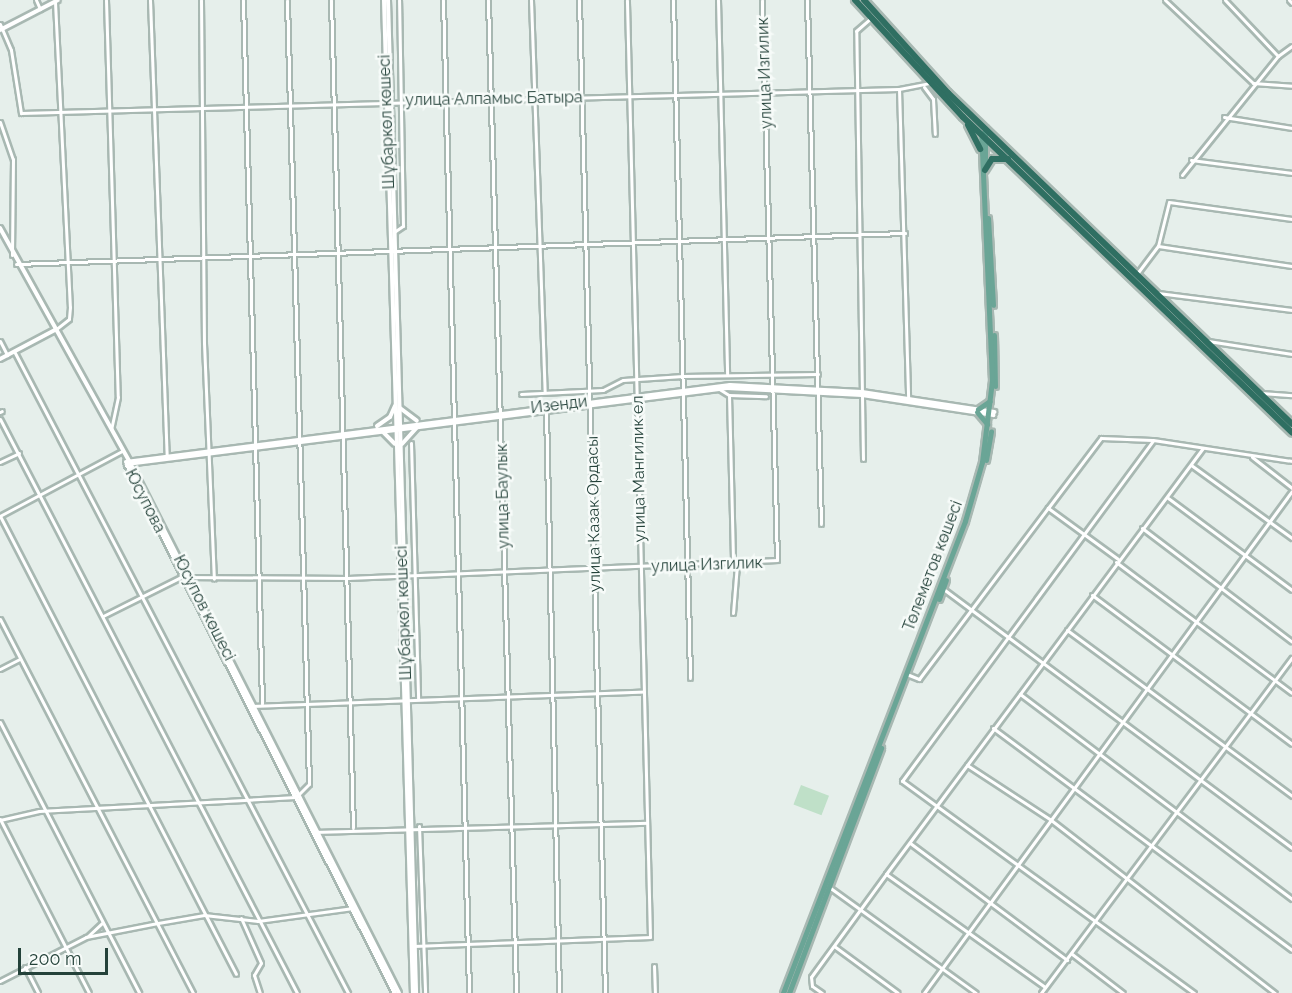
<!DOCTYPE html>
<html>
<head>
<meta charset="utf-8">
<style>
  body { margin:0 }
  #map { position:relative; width:1292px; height:993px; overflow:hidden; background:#e6efeb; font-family:Raleway,sans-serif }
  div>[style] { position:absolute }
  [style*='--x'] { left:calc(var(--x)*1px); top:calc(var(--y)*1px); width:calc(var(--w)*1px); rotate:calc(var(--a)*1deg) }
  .green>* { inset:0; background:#bfe0c8; transform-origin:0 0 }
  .roads { filter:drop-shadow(2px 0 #a8b8b2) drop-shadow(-2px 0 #a8b8b2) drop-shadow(0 2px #a8b8b2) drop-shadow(0 -2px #a8b8b2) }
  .street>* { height:3px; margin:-1.5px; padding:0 1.5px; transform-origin:1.5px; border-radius:1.5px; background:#fff }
  .secondary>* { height:4px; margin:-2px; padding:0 2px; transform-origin:2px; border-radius:2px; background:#fff }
  .primary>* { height:5px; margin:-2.5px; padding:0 2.5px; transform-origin:2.5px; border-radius:2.5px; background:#6aa596 }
  .highway>* { height:6px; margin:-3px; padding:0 3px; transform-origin:3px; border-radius:3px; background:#2f6f62 }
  span { translate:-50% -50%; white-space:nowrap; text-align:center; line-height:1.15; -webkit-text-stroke:5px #f7fbf9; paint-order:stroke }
  .street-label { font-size:16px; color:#24423a }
  .scale { position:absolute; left:18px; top:948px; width:90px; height:27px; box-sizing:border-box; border:3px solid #24423a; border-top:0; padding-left:8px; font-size:18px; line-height:21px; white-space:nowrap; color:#24423a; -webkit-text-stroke:4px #f7fbf9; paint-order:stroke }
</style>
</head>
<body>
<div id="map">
  <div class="green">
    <i style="left:801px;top:785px;width:30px;height:21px;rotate:21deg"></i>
  </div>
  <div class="roads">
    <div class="street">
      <i style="--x:36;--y:0;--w:10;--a:66"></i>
      <i style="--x:106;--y:0;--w:397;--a:88.3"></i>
      <i style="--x:118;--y:397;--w:33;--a:102"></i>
      <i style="--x:150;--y:0;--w:457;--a:87.9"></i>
      <i style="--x:201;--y:0;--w:343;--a:89.5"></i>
      <i style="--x:204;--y:343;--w:236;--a:87.6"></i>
      <i style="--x:243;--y:0;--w:704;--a:88.45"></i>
      <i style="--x:331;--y:0;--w:828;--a:88.48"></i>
      <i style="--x:443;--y:0;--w:993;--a:88.5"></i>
      <i style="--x:488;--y:0;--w:993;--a:88.38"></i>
      <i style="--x:531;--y:0;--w:392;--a:88"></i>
      <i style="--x:579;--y:0;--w:993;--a:88.5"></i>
      <i style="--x:673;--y:0;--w:678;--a:88.56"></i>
      <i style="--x:718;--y:0;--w:374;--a:88.6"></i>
      <i style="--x:807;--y:0;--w:524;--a:88.47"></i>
      <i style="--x:1165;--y:0;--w:121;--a:43.3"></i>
      <i style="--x:1253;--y:83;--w:39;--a:4"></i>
      <i style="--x:1225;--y:0;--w:77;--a:46.6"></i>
      <i style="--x:1278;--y:56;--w:17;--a:-36"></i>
      <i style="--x:1289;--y:0;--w:4;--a:45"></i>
      <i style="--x:55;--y:2;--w:305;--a:87.2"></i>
      <i style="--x:70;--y:307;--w:12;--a:95"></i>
      <i style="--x:69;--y:319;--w:18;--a:142"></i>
      <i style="--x:0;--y:24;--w:28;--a:67"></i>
      <i style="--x:11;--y:50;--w:64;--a:81"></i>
      <i style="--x:21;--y:113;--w:878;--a:-1.57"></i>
      <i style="--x:899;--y:89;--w:32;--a:-11"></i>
      <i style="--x:924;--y:87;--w:15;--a:53"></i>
      <i style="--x:933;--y:99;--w:35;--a:87"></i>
      <i style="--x:899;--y:89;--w:310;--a:88.3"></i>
      <i style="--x:1224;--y:117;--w:69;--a:9.2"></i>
      <i style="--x:0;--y:122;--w:39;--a:71"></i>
      <i style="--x:13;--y:159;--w:96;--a:90.6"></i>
      <i style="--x:1191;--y:160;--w:102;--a:7.3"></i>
      <i style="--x:1182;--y:175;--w:153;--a:-51.1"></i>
      <i style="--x:394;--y:232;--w:11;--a:-34"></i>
      <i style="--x:403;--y:226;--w:226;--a:-91"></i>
      <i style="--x:1158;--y:246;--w:45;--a:-76"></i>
      <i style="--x:1169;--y:202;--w:124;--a:7.9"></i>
      <i style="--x:16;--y:264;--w:890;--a:-2"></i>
      <i style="--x:1136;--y:275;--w:36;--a:-53"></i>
      <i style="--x:1158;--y:246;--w:135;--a:8.5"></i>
      <i style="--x:1158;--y:293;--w:135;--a:7.2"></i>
      <i style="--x:0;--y:341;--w:16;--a:63"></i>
      <i style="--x:1208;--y:341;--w:85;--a:8.8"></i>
      <i style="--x:14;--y:351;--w:724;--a:62.51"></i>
      <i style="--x:716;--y:387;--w:15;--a:32"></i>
      <i style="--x:729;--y:395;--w:168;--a:88.6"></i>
      <i style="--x:1261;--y:393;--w:31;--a:4"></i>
      <i style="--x:521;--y:394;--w:82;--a:-2.8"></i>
      <i style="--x:603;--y:390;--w:22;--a:-27"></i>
      <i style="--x:623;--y:380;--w:60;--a:-3.8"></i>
      <i style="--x:683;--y:376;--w:135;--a:-0.8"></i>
      <i style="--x:729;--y:395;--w:37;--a:2"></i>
      <i style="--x:546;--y:410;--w:583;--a:88.72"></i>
      <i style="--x:0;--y:412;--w:2;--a:-27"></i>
      <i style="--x:0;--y:419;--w:646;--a:62.64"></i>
      <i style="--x:411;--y:443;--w:256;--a:88.4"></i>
      <i style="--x:122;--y:451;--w:138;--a:152"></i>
      <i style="--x:0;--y:516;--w:515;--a:62.74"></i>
      <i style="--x:1252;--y:457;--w:51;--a:37.8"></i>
      <i style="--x:863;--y:459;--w:428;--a:-90.9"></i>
      <i style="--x:856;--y:31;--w:20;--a:-41"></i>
      <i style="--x:0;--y:462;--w:21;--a:-25"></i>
      <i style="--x:1191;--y:465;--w:125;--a:35.9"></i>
      <i style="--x:1168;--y:498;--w:154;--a:36.6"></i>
      <i style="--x:1142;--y:528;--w:188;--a:37.2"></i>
      <i style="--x:1118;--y:559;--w:87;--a:-143.9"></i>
      <i style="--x:1048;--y:508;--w:88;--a:-52.9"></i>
      <i style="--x:1101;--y:438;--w:51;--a:2.2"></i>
      <i style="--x:1116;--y:562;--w:219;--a:36.7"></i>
      <i style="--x:942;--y:588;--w:436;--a:36.6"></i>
      <i style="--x:1092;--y:595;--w:249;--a:36.7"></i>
      <i style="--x:733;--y:613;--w:49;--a:-85.3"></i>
      <i style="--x:103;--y:616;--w:87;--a:-26.6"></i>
      <i style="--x:181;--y:577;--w:168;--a:0.3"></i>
      <i style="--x:349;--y:578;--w:428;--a:-2.4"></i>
      <i style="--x:777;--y:560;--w:560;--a:-91.53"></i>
      <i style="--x:0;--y:619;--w:421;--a:62.7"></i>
      <i style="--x:1067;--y:630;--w:280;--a:36.4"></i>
      <i style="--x:0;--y:669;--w:22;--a:-27"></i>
      <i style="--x:909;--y:675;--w:11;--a:22"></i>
      <i style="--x:919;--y:679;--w:214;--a:-53"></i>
      <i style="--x:1020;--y:694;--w:341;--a:37"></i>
      <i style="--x:253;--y:706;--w:391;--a:-2.1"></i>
      <i style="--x:0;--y:722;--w:305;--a:62.8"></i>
      <i style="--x:993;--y:728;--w:372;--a:36.6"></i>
      <i style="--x:967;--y:765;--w:100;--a:33.2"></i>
      <i style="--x:1051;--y:820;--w:283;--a:37.7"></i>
      <i style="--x:0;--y:819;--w:195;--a:62.9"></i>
      <i style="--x:0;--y:820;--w:40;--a:-13"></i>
      <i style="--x:39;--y:811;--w:257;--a:-3.1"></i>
      <i style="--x:296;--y:797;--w:18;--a:-45"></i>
      <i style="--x:309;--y:784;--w:784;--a:-91.61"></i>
      <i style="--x:419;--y:826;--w:167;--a:87.9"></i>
      <i style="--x:315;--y:832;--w:332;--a:-1.6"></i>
      <i style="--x:910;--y:843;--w:196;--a:36.7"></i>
      <i style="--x:886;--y:874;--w:531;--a:-53.35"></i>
      <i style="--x:829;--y:887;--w:181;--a:35.8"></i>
      <i style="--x:241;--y:918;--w:49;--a:66"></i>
      <i style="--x:261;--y:963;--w:14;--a:120"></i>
      <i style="--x:254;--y:975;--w:19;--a:72"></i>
      <i style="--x:88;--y:936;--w:19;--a:-43"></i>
      <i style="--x:415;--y:946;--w:235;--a:-2.2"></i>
      <i style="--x:650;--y:937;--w:937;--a:-91.41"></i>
      <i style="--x:834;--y:946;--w:79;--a:36.3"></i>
      <i style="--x:1072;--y:954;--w:64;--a:37.4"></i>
      <i style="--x:654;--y:966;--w:27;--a:88"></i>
      <i style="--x:25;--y:967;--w:29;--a:63"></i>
      <i style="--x:0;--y:981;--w:97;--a:-27.1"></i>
      <i style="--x:86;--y:937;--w:73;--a:-11"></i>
      <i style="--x:158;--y:923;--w:47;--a:-9.9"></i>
      <i style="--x:204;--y:915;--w:54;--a:6.3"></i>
      <i style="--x:258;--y:921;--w:96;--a:-7.8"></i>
      <i style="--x:822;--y:993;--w:12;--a:-145"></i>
      <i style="--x:812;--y:986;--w:9;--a:-96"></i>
      <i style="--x:811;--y:977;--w:127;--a:-53.9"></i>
      <i style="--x:886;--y:874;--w:195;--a:35.4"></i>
      <i style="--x:924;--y:993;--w:622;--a:-53.76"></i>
      <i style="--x:1041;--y:993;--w:419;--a:-53.2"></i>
      <i style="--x:1194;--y:993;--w:361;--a:-144"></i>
      <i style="--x:902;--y:781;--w:423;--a:-53.6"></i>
      <i style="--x:1153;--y:440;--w:141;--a:8.6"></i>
    </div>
    <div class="secondary">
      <i style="--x:384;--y:0;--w:993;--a:88.33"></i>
      <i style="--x:388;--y:0;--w:993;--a:88.38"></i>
      <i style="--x:0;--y:30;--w:65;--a:-27.3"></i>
      <i style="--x:0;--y:228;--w:269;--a:61"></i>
      <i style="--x:130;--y:463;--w:594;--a:63.09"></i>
      <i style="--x:0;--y:359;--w:62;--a:-27.8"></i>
      <i style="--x:400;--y:408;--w:21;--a:37"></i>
      <i style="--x:377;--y:426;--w:16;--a:-35"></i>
      <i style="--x:390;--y:417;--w:12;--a:-66"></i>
      <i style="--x:382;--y:431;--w:18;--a:45"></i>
      <i style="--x:402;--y:444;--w:24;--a:-48"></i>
      <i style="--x:126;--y:462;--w:609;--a:-7.27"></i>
      <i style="--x:730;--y:385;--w:132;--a:3"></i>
      <i style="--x:862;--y:392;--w:134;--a:8.6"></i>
      <i style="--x:127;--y:464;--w:605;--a:-7.22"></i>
      <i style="--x:727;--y:388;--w:135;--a:3"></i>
      <i style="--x:862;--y:395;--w:133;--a:8.7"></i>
      <i style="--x:127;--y:465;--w:592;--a:63.09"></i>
    </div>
    <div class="primary">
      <i style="--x:985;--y:164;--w:36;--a:-90"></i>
      <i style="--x:988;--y:218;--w:87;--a:86.7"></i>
      <i style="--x:994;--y:335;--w:51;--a:88.9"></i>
      <i style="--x:978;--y:409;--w:14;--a:-34"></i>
      <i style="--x:977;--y:412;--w:16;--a:50"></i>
      <i style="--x:986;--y:460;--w:29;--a:-80"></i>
      <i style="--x:939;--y:599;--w:20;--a:-70"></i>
      <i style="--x:783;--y:993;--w:506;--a:-68.91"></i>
      <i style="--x:965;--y:521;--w:61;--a:-73.9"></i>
      <i style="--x:982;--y:462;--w:83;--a:-83"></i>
      <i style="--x:992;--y:380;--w:247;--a:-92.5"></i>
      <i style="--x:789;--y:993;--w:262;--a:-69.4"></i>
    </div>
    <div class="highway">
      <i style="--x:855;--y:0;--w:159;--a:47.3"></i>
      <i style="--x:963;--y:117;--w:456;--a:43.8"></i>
      <i style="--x:864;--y:0;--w:125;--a:47.9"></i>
      <i style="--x:948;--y:93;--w:477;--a:43.9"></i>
      <i style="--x:968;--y:125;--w:27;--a:63"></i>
      <i style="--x:985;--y:170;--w:13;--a:-58"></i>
      <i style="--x:992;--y:159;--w:16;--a:0"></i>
    </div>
  </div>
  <div class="street-label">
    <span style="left:765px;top:73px;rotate:-92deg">улица Изгилик</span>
    <span style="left:494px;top:99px;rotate:-1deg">улица Алпамыс Батыра</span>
    <span style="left:387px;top:122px;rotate:-92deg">Шұбаркөл көшесі</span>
    <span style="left:559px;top:405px;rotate:-7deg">Изенди</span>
    <span style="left:639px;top:469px;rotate:-91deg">улица Мангилик ел</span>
    <span style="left:503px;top:496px;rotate:-91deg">улица Баулык</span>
    <span style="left:145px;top:501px;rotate:63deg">Юсупова</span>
    <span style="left:594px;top:514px;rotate:-91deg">улица Казак Ордасы</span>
    <span style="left:707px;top:565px;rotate:-2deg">улица Изгилик</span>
    <span style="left:933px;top:566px;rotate:-69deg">Төлеметов көшесі</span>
    <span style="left:204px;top:608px;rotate:63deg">Юсупов көшесі</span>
    <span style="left:404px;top:613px;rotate:-92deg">Шұбаркөл көшесі</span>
  </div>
  <div class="scale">200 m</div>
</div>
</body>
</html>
